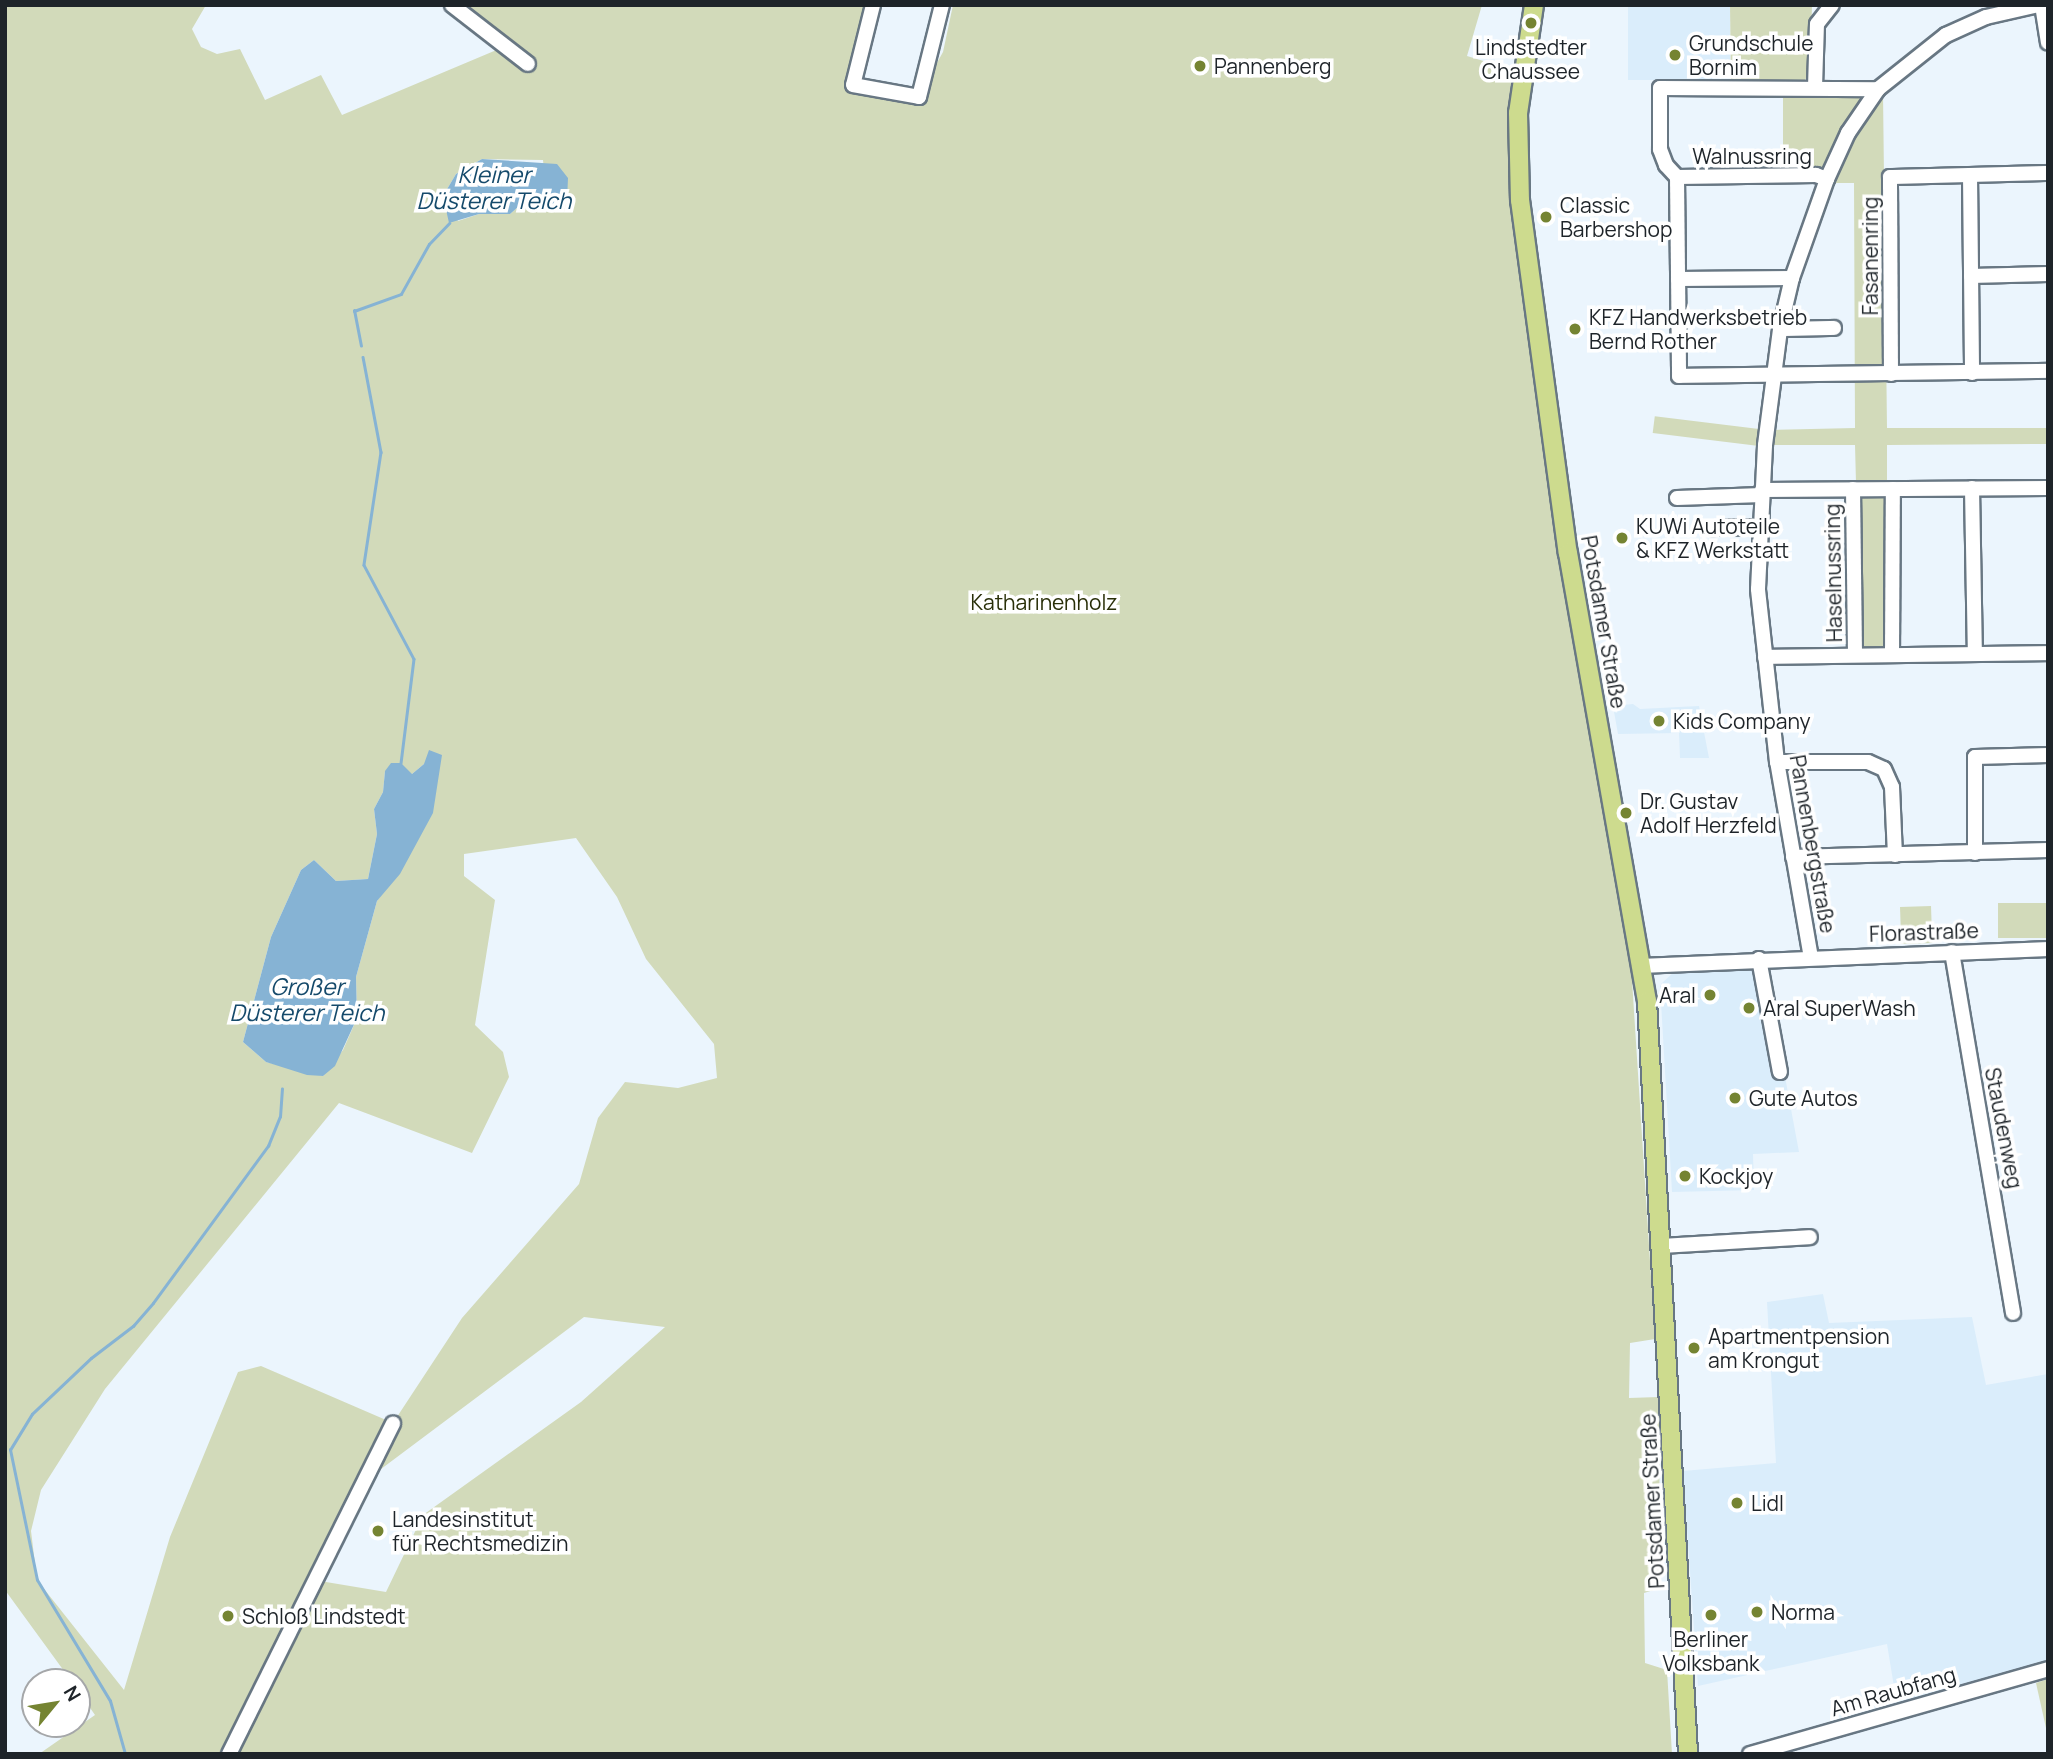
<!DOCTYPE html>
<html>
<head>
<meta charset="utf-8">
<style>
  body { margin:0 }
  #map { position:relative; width:2053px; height:1759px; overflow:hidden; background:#ebf5fd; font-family:Manrope,sans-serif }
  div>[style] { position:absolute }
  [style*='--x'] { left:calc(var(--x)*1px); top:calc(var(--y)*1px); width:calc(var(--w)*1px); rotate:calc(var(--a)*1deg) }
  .built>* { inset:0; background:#daedfb; transform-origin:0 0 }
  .green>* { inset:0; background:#d2daba; transform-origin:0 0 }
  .water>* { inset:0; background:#86b3d4 }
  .stream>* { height:2.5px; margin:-1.25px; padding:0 1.25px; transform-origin:1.25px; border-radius:1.25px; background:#86b3d4 }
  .roads { filter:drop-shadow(2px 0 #687783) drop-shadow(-2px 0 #687783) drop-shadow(0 2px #687783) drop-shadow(0 -2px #687783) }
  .minor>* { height:14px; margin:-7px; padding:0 7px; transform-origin:7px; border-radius:7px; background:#fff }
  .major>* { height:18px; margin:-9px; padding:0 9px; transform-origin:9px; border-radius:9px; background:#cddb8e }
  .dots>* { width:19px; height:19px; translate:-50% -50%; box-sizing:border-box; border:4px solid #fff; border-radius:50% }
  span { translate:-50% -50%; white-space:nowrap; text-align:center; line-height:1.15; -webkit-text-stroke:7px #fff; paint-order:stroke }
  .poi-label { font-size:21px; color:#1e2429 }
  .left { translate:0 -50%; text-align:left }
  .right { translate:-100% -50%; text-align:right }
  .street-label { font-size:21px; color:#1e2429 }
  .park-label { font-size:21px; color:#292f08 }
  .water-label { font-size:23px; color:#154a6b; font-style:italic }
  .frame { position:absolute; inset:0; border:7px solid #1e2429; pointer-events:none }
  .north { position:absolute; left:21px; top:1668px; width:70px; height:70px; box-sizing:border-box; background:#fff; border:2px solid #a5a7a9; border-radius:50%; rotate:60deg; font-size:19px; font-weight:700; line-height:28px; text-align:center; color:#1e2429 }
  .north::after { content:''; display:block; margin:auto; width:24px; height:32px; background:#758432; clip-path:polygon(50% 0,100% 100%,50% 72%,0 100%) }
</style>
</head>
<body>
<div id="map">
  <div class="built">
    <i style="left:1628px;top:5px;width:102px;height:75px"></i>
    <i style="clip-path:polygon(1633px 704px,1640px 709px,1699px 706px,1709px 758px,1680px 758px,1679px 733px,1618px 734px,1613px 706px)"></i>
    <i style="clip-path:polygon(1764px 964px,1799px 1152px,1753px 1154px,1754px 1190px,1672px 1192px,1660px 985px,1676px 970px)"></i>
    <i style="clip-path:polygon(1823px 1294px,1829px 1323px,1972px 1317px,1986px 1385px,2048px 1374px,2048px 1662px,1897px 1705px,1887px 1644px,1698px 1686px,1683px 1471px,1776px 1463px,1767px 1302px)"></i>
  </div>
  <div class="green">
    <i style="clip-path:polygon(evenodd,5px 5px,206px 5px,192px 29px,201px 47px,217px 54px,240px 49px,265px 100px,321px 75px,342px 115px,506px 46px,452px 5px,873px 5px,853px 85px,918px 97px,943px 52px,953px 5px,1482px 5px,1467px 56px,1513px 70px,1511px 176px,1561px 554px,1632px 980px,1655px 1339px,1630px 1343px,1629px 1398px,1659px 1397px,1660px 1588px,1644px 1593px,1645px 1663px,1667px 1670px,1672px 1754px,39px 1754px,95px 1715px,77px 1689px,77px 1682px,72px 1682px,5px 1590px,5px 5px,482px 159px,543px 160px,548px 212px,518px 207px,510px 214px,479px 214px,458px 221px,443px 196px,456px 174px,482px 159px,5px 5px,424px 764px,409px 855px,377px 901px,356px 977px,357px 1018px,343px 1050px,323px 1076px,266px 1062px,243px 1042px,271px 937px,301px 870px,314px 860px,336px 881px,368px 879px,377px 834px,374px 809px,383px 792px,385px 771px,412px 774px,424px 764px,5px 5px,576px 838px,617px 897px,646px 959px,714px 1044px,717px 1078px,678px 1088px,625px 1082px,598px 1118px,579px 1184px,462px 1318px,393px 1423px,261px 1366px,238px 1372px,170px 1537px,124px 1690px,37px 1580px,31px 1531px,41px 1490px,105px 1389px,339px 1103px,472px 1153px,509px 1077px,503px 1052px,475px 1025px,495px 900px,464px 876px,464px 854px,576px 838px,5px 5px,584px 1317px,665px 1327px,581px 1402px,423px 1515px,386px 1592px,314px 1580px,365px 1481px,584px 1317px)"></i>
    <i style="clip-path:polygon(1730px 5px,1812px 5px,1810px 74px,1803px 82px,1731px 82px)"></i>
    <i style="clip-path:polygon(1783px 91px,1865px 94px,1840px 129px,1822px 169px,1783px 169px)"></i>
    <i style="clip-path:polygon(1883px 93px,1887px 428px,2048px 428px,2048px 444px,1887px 445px,1887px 483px,1856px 483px,1855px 445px,1770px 445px,1772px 430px,1855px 428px,1854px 183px,1832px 183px,1855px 133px)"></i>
    <i style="left:1759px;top:429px;width:17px;height:105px;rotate:97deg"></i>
    <i style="clip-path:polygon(1861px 495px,1884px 495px,1888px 499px,1889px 643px,1882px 651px,1866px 651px,1859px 644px,1857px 499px)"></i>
    <i style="left:2048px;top:903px;width:35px;height:50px;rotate:90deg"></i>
    <i style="left:1931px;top:906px;width:37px;height:31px;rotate:88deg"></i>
    <i style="clip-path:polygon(2048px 1679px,2048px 1737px,2036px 1683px)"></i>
  </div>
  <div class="water">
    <i style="clip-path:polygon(482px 159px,557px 164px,568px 178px,567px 201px,560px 211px,518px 207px,510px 214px,479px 214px,449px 223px,443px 196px,456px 174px)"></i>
    <i style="clip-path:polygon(429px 750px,442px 755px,433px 813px,400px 874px,377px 901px,356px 977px,357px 1018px,335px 1066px,323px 1076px,307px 1075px,266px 1062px,243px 1042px,271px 937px,301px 870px,314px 860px,336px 881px,368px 879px,377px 834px,374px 809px,383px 792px,385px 771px,391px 763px,401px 763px,412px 774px,424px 764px)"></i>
  </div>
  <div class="stream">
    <i style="--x:361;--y:346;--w:36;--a:-101"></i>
    <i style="--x:354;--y:311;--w:50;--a:-19.9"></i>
    <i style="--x:401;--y:294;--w:57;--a:-60.8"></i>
    <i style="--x:429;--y:244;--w:29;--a:-46"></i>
    <i style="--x:363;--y:357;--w:97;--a:79.3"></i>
    <i style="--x:381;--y:452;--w:114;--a:98.6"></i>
    <i style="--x:364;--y:565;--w:106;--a:62"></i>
    <i style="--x:414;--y:659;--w:105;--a:97.1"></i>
    <i style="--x:125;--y:1754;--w:55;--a:-105.8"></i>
    <i style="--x:110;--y:1701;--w:141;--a:-121.1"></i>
    <i style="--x:37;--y:1580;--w:133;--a:-101.7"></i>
    <i style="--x:10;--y:1450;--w:42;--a:-58.6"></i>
    <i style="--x:32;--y:1414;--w:81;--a:-43.5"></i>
    <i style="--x:91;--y:1358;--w:53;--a:-37.3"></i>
    <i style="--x:133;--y:1326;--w:30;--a:-49"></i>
    <i style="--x:153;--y:1303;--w:195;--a:-53.8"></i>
    <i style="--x:268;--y:1146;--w:31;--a:-68"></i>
    <i style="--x:280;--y:1117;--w:28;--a:-86"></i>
  </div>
  <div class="roads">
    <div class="minor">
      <i style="--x:452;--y:5;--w:96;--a:37.8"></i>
      <i style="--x:873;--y:5;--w:82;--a:104"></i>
      <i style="--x:853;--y:85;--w:67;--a:10.3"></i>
      <i style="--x:919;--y:97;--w:95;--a:-76"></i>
      <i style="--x:2042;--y:5;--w:38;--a:81"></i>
      <i style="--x:1815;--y:87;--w:63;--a:-88.2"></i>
      <i style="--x:1817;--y:24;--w:24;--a:-52"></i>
      <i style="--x:1970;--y:175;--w:198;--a:89.4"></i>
      <i style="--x:1677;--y:177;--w:199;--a:89.4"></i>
      <i style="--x:1679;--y:376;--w:369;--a:-0.8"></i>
      <i style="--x:1827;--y:179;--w:12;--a:-160"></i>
      <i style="--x:1816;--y:175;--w:139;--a:179.2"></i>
      <i style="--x:1677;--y:177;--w:16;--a:-133"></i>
      <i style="--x:1666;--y:165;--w:17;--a:-111"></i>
      <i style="--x:1660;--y:149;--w:61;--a:-90"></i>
      <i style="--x:1660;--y:88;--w:218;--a:0.3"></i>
      <i style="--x:1971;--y:276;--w:77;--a:-1.5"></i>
      <i style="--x:1678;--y:279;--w:114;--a:-0.5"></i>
      <i style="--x:1780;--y:329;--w:54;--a:-1.1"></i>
      <i style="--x:1891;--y:374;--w:197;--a:-90.3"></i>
      <i style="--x:1890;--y:177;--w:158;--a:-1.5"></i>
      <i style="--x:1972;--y:488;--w:166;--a:89"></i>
      <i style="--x:1853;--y:489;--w:166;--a:89.3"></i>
      <i style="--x:1762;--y:490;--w:286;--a:-0.4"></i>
      <i style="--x:1677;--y:498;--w:85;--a:-2"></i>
      <i style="--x:1714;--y:528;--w:47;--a:-1.2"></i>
      <i style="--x:1892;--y:655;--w:166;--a:-89.7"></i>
      <i style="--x:1765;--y:657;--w:283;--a:-0.8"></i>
      <i style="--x:1777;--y:762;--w:91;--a:0"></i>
      <i style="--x:1868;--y:762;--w:17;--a:24"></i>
      <i style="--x:1884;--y:769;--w:20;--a:66"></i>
      <i style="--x:1892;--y:787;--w:68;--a:87.5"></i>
      <i style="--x:1975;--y:853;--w:96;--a:-90"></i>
      <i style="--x:1975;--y:757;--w:73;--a:-1.6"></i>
      <i style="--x:1793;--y:857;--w:255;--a:-1.6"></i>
      <i style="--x:1952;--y:952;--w:366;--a:80.4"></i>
      <i style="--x:1811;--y:958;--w:199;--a:-99.8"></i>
      <i style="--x:1777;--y:762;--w:174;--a:-96.3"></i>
      <i style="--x:1758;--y:589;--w:144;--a:-87.2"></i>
      <i style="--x:1765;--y:445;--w:117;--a:-82.6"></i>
      <i style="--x:1780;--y:329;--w:52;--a:-76.8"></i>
      <i style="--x:1792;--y:278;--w:105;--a:-70.5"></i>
      <i style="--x:1827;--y:179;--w:51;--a:-65.5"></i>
      <i style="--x:1848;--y:133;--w:53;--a:-55.7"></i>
      <i style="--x:1878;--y:89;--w:87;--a:-38.5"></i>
      <i style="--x:1946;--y:35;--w:44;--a:-24.2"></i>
      <i style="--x:1986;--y:17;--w:53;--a:-13"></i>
      <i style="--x:1759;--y:959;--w:115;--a:79.5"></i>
      <i style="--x:1641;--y:966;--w:407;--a:-2.4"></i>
      <i style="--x:1660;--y:1246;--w:150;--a:-3.4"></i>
      <i style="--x:229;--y:1754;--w:369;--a:-63.6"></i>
      <i style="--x:1750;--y:1754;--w:310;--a:-15.9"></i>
    </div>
    <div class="major">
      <i style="--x:1534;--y:5;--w:109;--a:98.4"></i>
      <i style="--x:1518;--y:113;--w:87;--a:88.7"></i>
      <i style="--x:1520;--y:200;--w:356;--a:82.3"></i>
      <i style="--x:1568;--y:553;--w:455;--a:80"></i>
      <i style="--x:1647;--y:1001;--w:754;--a:86.88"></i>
    </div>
  </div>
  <div class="dots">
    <i style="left:1531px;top:23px;background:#758432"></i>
    <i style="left:1675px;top:55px;background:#758432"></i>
    <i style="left:1200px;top:66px;background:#758432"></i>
    <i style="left:1546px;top:217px;background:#758432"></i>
    <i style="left:1575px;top:329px;background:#758432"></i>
    <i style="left:1622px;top:538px;background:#758432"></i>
    <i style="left:1659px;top:721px;background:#758432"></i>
    <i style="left:1626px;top:813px;background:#758432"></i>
    <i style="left:1710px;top:995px;background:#758432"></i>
    <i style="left:1749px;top:1008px;background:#758432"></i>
    <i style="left:1735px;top:1098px;background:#758432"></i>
    <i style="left:1685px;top:1176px;background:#758432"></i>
    <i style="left:1694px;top:1348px;background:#758432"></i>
    <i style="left:1737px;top:1503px;background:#758432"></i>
    <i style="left:378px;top:1531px;background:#758432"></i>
    <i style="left:1757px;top:1612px;background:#758432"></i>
    <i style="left:1711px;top:1615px;background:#758432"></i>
    <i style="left:228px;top:1616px;background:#758432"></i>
  </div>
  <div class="poi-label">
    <span class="left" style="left:1689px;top:55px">Grundschule<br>Bornim</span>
    <span style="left:1531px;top:59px">Lindstedter<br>Chaussee</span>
    <span class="left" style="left:1214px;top:66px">Pannenberg</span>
    <span class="left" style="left:1560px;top:217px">Classic<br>Barbershop</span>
    <span class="left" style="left:1589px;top:329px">KFZ Handwerksbetrieb<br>Bernd Rother</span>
    <span class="left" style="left:1636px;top:538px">KUWi Autoteile<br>&amp; KFZ Werkstatt</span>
    <span class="left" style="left:1673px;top:721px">Kids Company</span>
    <span class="left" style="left:1640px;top:813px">Dr. Gustav<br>Adolf Herzfeld</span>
    <span class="right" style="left:1696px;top:995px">Aral</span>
    <span class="left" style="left:1763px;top:1008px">Aral SuperWash</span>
    <span class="left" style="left:1749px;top:1098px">Gute Autos</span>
    <span class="left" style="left:1699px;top:1176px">Kockjoy</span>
    <span class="left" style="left:1708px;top:1348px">Apartmentpension<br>am Krongut</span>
    <span class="left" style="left:1751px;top:1503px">Lidl</span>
    <span class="left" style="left:392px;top:1531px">Landesinstitut<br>für Rechtsmedizin</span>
    <span class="left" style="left:1771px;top:1612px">Norma</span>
    <span class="left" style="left:242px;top:1616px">Schloß Lindstedt</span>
    <span style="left:1711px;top:1651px">Berliner<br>Volksbank</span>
  </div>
  <div class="street-label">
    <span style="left:1752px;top:156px">Walnussring</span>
    <span style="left:1870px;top:256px;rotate:-90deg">Fasanenring</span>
    <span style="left:1833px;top:573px;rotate:-91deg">Haselnussring</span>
    <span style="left:1604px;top:622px;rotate:80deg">Potsdamer Straße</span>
    <span style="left:1813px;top:844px;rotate:80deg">Pannenbergstraße</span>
    <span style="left:1924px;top:932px;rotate:-2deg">Florastraße</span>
    <span style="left:2004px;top:1128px;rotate:79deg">Staudenweg</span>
    <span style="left:1652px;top:1501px;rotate:-93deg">Potsdamer Straße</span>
    <span style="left:1893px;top:1691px;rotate:-16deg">Am Raubfang</span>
  </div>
  <div class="park-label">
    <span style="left:1044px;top:602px">Katharinenholz</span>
  </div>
  <div class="water-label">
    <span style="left:494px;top:187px">Kleiner<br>Düsterer Teich</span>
    <span style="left:307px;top:999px">Großer<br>Düsterer Teich</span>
  </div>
  <div class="frame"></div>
  <div class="north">N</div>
</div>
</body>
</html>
